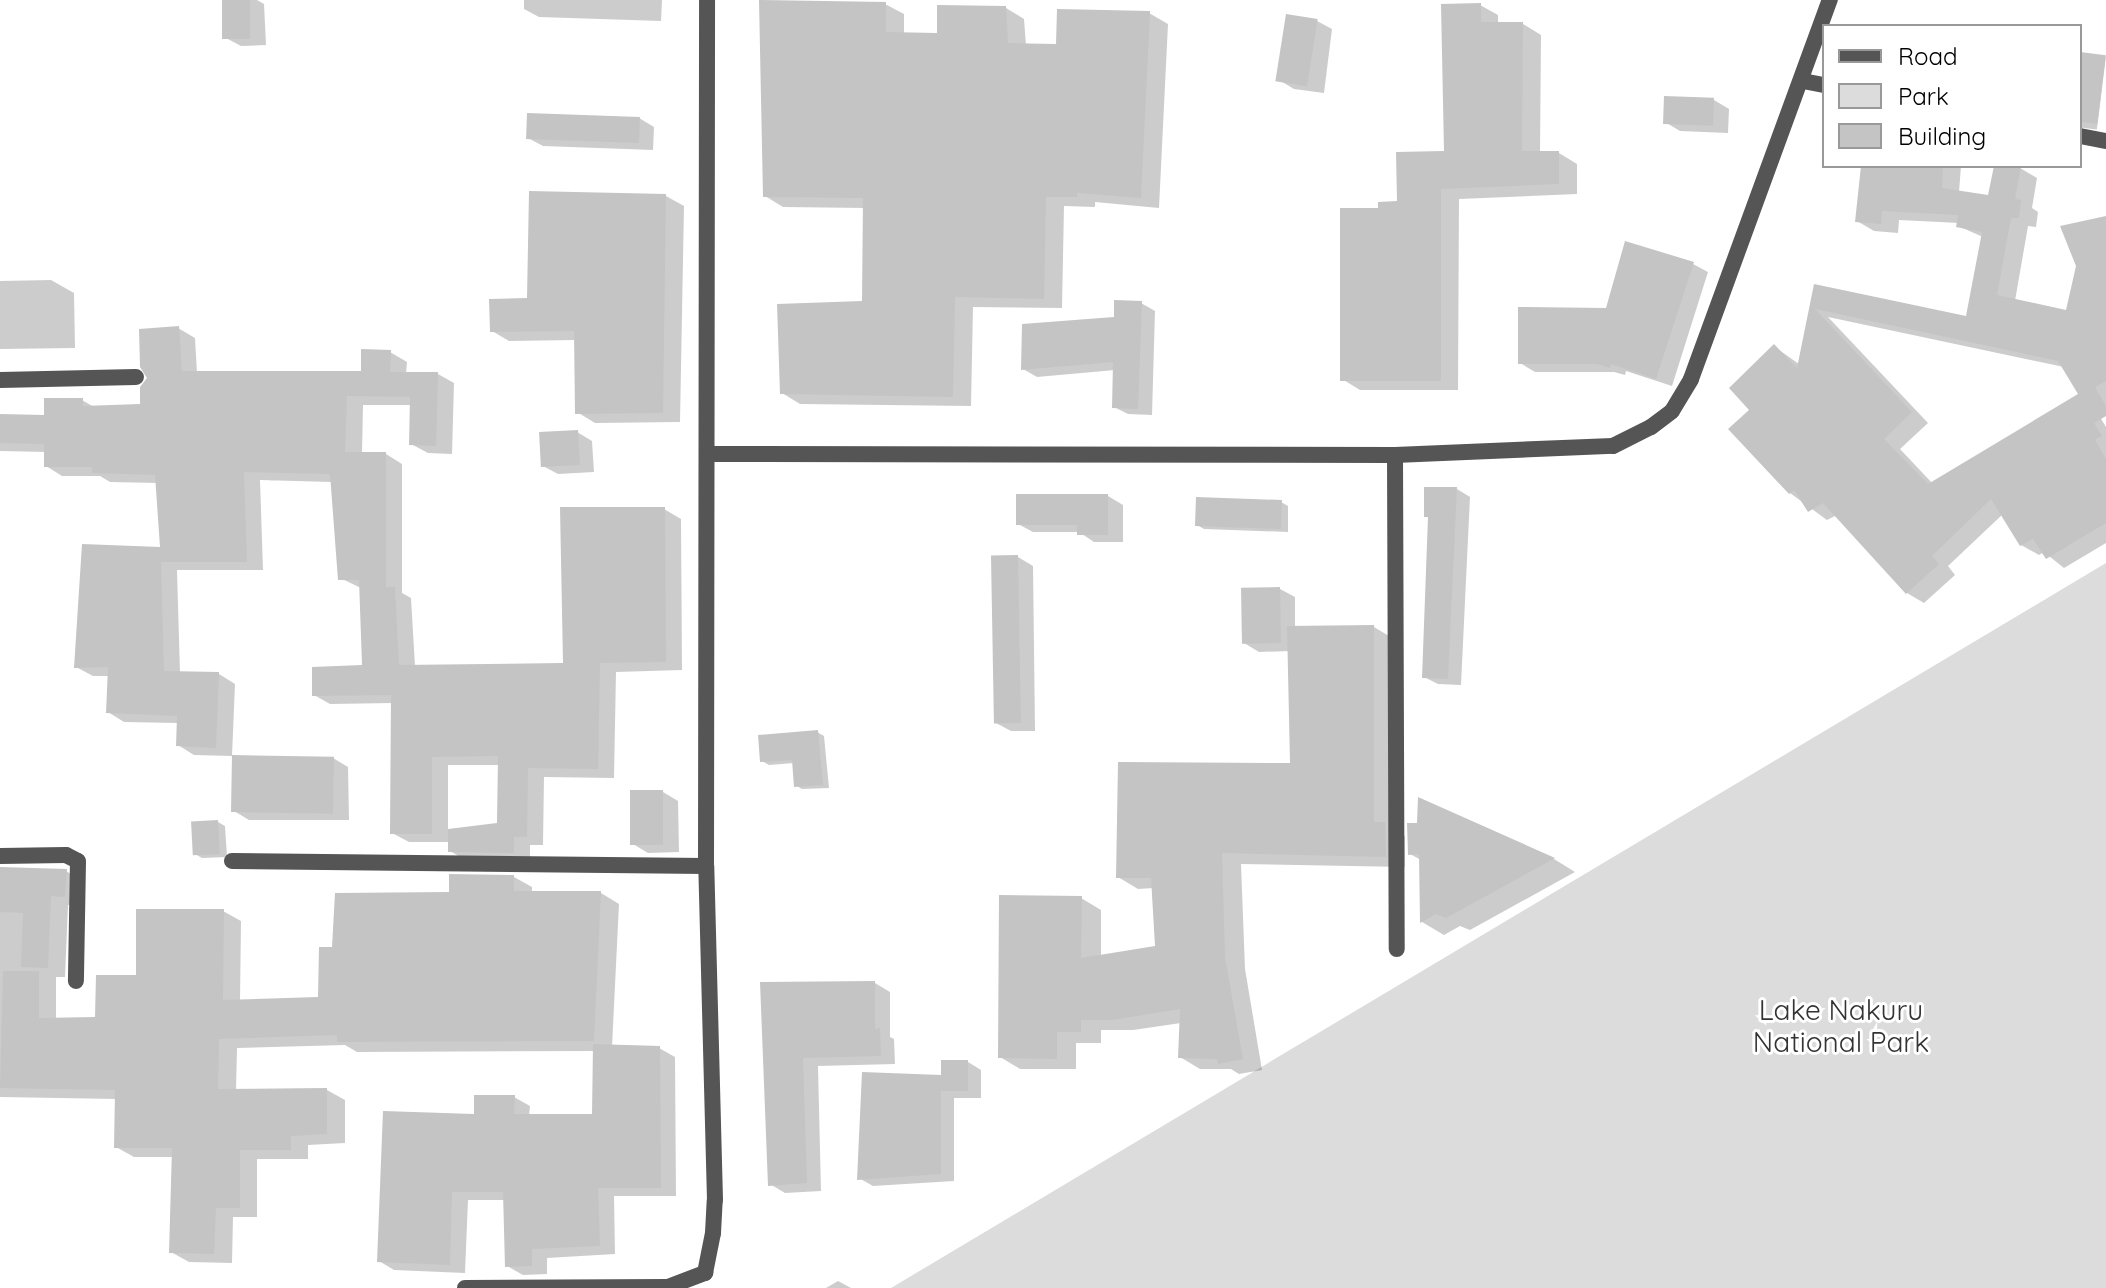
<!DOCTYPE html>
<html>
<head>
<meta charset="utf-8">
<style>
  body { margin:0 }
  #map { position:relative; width:2106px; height:1288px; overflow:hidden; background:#fff; font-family:Quicksand,sans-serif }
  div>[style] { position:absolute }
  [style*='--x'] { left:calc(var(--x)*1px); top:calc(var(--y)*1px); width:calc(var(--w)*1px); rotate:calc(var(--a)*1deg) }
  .green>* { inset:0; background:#dcdcdc }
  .shadow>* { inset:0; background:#0003; transform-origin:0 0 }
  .building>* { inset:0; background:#c4c4c4; transform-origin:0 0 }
  .minor>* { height:16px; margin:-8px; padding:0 8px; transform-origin:8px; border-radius:8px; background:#555 }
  span { translate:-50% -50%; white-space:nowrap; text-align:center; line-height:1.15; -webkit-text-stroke:6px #fff; paint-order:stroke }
  .park-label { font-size:28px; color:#333 }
  .legend { position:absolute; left:1822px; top:24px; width:260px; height:144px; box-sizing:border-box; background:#fff; border:2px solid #999; margin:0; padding:10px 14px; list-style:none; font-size:24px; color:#000 }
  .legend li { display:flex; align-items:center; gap:16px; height:40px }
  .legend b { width:40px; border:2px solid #999 }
</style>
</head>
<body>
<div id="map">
  <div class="green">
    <i style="clip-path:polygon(2106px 563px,2106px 1288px,891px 1288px)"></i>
  </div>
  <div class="shadow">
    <i style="clip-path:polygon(224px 0,257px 0,264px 4px,266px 45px,241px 46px,226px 38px)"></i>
    <i style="clip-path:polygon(524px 0,662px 0,661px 21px,539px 17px,524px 9px)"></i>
    <i style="clip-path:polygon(885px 4px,904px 14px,904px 35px,938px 35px,1006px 8px,1024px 19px,1026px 45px,1058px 46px,1149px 13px,1168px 24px,1159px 208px,1095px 202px,1095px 207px,1064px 206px,1062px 308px,973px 307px,971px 406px,800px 404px,782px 393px,864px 303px,865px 208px,783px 207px,765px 196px)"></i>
    <i style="clip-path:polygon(1480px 5px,1498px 15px,1498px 24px,1523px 24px,1541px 35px,1540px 153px,1559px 153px,1577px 164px,1577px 194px,1459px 199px,1458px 390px,1360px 390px,1342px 379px,1380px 210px,1399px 203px,1446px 153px)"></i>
    <i style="clip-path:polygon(1317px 21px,1332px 29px,1324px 93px,1294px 89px,1279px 80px)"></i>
    <i style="left:2080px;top:54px;width:26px;height:73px;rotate:7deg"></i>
    <i style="clip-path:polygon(1714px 100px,1729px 109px,1728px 133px,1680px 131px,1665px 122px)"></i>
    <i style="clip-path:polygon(639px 118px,654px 127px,653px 150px,543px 146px,528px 138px)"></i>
    <i style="clip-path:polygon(1863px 166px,1961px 166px,1959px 192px,1990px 197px,1996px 166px,2020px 168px,2037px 178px,2032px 208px,2038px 212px,2036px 227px,2028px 226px,2015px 301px,2068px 313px,2106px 220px,2106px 406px,2064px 367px,1828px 317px,1928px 423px,1900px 449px,1933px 484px,2094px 407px,2106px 427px,2106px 543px,2064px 568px,2044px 552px,2039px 555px,2021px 545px,2003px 514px,1948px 566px,1955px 575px,1924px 603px,1907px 593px,1837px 515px,1827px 520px,1790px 493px,1775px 347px,1799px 364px,1815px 286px,1968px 318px,1983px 237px,1958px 226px,1959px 223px,1899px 220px,1898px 233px,1874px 231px,1857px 221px)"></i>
    <i style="clip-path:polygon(666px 196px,684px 206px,680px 422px,595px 423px,577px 412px,576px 340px,509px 341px,492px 331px)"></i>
    <i style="clip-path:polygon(1693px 264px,1708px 272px,1672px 386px,1626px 371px,1625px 375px,1614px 372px,1535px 372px,1520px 363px,1607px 310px)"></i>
    <i style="clip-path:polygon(51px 280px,74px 293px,75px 348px,0 349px,0 281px)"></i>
    <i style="clip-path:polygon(1141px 303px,1155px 311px,1152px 415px,1128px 414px,1114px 407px,1115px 370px,1037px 377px,1023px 369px)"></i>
    <i style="clip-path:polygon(evenodd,178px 328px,195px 338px,197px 373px,363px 373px,390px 352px,407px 362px,406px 374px,438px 374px,454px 383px,452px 454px,428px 453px,411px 444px,412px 405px,363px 405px,362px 454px,386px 454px,402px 464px,402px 593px,411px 598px,415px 666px,565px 665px,664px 509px,681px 519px,682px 670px,616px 672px,614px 778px,544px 777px,543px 845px,530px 845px,530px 861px,467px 861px,450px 851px,450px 842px,409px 842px,392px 833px,393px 703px,330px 704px,314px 695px,364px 667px,361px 588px,340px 578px,332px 482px,260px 480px,263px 570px,177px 570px,180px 673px,219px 674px,235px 684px,232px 756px,194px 755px,178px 745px,178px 723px,124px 722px,108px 712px,109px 676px,93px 676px,76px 667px,162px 549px,158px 483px,110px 482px,100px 476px,62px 476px,46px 466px,46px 452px,0 451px,0 416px,46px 417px,82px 400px,94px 407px,142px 406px,178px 328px,448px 765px,500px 765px,499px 825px,448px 831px,448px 765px)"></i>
    <i style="clip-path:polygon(577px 432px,592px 441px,594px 472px,558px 474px,543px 466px)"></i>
    <i style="clip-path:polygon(1457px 489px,1470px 497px,1461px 685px,1438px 684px,1424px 677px,1430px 519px,1426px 516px)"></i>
    <i style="clip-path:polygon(1108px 496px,1123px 505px,1123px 542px,1094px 542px,1079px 532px,1033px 532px,1018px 524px)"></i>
    <i style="clip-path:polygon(1281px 502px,1288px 506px,1288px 532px,1204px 529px,1197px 525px)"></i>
    <i style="clip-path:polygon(1018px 557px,1033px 566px,1035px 731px,1011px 731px,996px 723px)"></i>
    <i style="clip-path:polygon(1280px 589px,1295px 597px,1295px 628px,1374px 627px,1394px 639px,1394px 830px,1405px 836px,1405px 867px,1241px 864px,1245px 969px,1262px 1070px,1239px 1074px,1231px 1069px,1200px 1069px,1180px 1057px,1181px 1023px,1133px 1030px,1101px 1030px,1101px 1043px,1076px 1043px,1076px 1069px,1020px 1069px,1000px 1057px,1081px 898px,1101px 910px,1101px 957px,1157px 947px,1154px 888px,1138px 889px,1118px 877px,1292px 765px,1290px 651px,1259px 652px,1244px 643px)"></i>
    <i style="clip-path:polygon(817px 732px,824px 736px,829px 788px,802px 789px,795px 785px,794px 763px,769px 765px,762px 761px)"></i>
    <i style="clip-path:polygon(333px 758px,348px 767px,349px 820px,249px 820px,234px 811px)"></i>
    <i style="clip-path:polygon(663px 792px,678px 801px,679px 852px,648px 853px,633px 844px)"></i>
    <i style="clip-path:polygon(1420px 800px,1554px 859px,1575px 872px,1470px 930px,1460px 926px,1444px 935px,1422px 922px,1421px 860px,1410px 854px,1419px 825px)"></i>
    <i style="clip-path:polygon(218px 822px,225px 826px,227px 857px,202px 858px,195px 854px)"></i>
    <i style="clip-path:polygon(0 870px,66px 871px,84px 882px,82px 906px,68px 905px,65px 977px,56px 977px,56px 1020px,97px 1019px,138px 977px,223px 911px,241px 921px,240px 1002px,320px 999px,334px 949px,451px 894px,514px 877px,532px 887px,532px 893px,601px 893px,619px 904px,612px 1047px,659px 1048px,675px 1057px,676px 1196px,614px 1196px,615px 1254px,547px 1258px,547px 1274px,523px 1275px,507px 1266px,505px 1200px,468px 1200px,465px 1273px,394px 1270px,379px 1261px,476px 1117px,514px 1097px,530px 1106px,529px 1116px,594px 1116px,595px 1051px,357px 1052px,345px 1045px,237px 1048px,236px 1091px,327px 1090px,345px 1100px,345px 1143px,308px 1145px,308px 1159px,257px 1159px,257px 1217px,233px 1217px,232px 1263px,189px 1262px,171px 1252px,173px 1157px,134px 1157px,116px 1147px,117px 1099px,0 1097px)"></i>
    <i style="clip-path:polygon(875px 983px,890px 992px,890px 1037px,894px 1039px,895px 1064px,818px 1066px,821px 1191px,785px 1193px,770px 1184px,762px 984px)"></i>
    <i style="clip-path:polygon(968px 1062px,981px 1070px,981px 1098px,954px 1098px,954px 1181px,873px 1186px,859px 1178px,943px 1077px)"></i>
    <i style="clip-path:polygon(838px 1281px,851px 1288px,826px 1288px)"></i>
  </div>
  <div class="building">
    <i style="left:222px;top:0;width:28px;height:39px"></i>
    <i style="clip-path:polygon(759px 0,886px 2px,886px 32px,937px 33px,937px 5px,1006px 6px,1008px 43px,1056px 44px,1057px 9px,1150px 11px,1141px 198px,1077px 193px,1077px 197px,1046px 197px,1044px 299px,955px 297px,953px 397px,780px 394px,777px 304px,862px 301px,863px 198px,763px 197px)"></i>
    <i style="clip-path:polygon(1481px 3px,1481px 22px,1523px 22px,1522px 151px,1559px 151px,1559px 184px,1441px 189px,1441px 381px,1340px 381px,1340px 208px,1378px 208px,1378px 202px,1397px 201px,1396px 152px,1444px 151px,1441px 4px)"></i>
    <i style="left:1286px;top:14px;width:32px;height:68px;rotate:9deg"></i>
    <i style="left:2080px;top:52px;width:26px;height:69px;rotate:7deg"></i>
    <i style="left:1664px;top:96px;width:50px;height:28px;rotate:2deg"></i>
    <i style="left:527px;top:113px;width:113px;height:26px;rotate:2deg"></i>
    <i style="clip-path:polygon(evenodd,1861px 166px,1943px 166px,1942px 188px,1988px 195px,1994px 166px,2021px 166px,2015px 199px,2021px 200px,2019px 218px,2011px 218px,1997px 295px,2066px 310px,2076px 266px,2060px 226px,2106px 216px,2106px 381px,2095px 387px,2106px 406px,2106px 416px,2094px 423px,2102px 436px,2095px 440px,2106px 459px,2106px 523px,2046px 559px,2033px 539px,2020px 546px,1991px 499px,1932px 556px,1939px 564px,1906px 594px,1823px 503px,1808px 512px,1794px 490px,1789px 494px,1728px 429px,1749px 410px,1729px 388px,1774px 344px,1797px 368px,1814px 284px,1966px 316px,1982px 232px,1956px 227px,1958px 215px,1882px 211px,1881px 224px,1855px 222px,1861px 166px,1815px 309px,2058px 361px,2078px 394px,1928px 484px,1884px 439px,1912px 412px,1815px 309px)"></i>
    <i style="clip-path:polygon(529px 191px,666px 194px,663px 413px,575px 414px,574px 331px,490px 332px,489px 299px,527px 298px)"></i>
    <i style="clip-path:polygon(1625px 241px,1694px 262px,1656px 379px,1611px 364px,1610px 368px,1597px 364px,1518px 364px,1518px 307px,1606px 308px)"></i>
    <i style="clip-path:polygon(1114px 300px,1142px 301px,1138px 409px,1112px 408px,1113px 362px,1021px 370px,1022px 324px,1114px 317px)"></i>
    <i style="clip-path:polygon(179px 326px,182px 371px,361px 371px,361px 349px,391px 350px,390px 372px,438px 372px,436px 446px,409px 445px,410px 397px,347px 396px,345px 452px,386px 452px,386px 587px,395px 587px,399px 665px,563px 663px,560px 507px,665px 507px,666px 662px,600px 663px,598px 769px,528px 768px,527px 837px,514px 837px,514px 853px,448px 852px,448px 829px,497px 823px,498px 756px,432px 757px,432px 834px,390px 834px,391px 695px,312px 696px,312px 667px,362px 665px,359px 580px,338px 580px,330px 474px,244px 472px,247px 562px,161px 562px,164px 671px,219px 672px,216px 748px,176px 746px,177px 716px,106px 713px,108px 667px,74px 668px,82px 544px,160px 547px,155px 475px,92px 473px,92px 467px,44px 467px,44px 444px,0 443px,0 414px,44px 415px,44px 398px,83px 398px,83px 406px,140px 404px,140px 387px,147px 378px,140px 367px,139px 329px)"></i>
    <i style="left:578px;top:430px;width:35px;height:39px;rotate:87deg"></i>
    <i style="clip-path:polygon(1424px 487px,1457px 487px,1448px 679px,1422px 678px,1428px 517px,1424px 517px)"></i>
    <i style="clip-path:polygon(1016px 494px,1108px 494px,1108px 535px,1077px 535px,1077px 525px,1016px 525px)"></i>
    <i style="left:1196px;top:497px;width:86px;height:29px;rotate:2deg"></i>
    <i style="left:1018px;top:555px;width:168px;height:27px;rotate:89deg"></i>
    <i style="left:1280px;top:587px;width:56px;height:39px;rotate:89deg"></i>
    <i style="clip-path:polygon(1374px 625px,1374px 822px,1385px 822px,1386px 857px,1222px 853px,1225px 957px,1243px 1059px,1218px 1064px,1217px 1059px,1178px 1058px,1180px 1009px,1112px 1020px,1081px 1020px,1081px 1032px,1057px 1032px,1057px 1059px,998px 1058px,999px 895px,1082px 896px,1081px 958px,1155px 946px,1151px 878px,1116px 878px,1118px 762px,1290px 763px,1287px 626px)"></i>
    <i style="clip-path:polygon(818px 730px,823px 785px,794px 787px,792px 760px,760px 762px,758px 735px)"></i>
    <i style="left:232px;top:755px;width:102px;height:57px;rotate:1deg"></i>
    <i style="left:630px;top:790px;width:33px;height:55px"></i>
    <i style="clip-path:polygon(1418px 797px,1555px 858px,1446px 918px,1436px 914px,1420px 923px,1419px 854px,1408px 855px,1407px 823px,1417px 823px)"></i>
    <i style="left:218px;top:820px;width:34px;height:27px;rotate:87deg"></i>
    <i style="clip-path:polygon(0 867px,67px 869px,65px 897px,51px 896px,48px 968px,21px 967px,23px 913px,0 912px)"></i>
    <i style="clip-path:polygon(449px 874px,514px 875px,514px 891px,601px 891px,594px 1041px,337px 1042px,337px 1035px,219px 1039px,218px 1089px,327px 1088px,327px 1134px,291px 1136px,291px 1150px,240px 1150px,240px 1208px,216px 1208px,214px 1254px,169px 1253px,172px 1148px,114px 1148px,115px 1090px,0 1088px,3px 971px,39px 971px,39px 1018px,95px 1017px,96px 975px,136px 975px,136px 909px,224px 909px,223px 1000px,318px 997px,319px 947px,332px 947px,335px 893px,449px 892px)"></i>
    <i style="clip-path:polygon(875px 981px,875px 1029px,880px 1028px,881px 1056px,803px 1058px,807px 1183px,768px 1186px,760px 982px)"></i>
    <i style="clip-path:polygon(593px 1044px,660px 1046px,661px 1188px,598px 1188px,600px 1246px,532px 1249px,532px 1266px,505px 1267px,503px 1192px,452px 1192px,450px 1265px,377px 1262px,383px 1111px,474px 1114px,474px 1095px,515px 1095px,514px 1114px,592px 1114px)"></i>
    <i style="clip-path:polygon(941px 1060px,968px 1060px,968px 1091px,941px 1091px,941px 1174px,857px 1180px,862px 1072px,941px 1075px)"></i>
  </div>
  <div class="minor">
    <i style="--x:1803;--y:81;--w:21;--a:11"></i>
    <i style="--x:2080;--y:136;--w:26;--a:11"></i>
    <i style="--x:0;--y:380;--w:136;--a:-1.3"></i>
    <i style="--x:707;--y:454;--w:688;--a:0.08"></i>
    <i style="--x:1395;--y:455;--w:218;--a:-2.4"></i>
    <i style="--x:1613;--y:446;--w:42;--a:-26.6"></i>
    <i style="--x:1651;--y:427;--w:26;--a:-37"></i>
    <i style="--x:1672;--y:411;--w:37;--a:-59"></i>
    <i style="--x:1691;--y:379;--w:404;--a:-69.9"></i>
    <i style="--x:1395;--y:455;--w:494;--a:89.8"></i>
    <i style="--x:0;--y:856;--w:66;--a:-0.9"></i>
    <i style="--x:66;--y:855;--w:13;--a:27"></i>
    <i style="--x:78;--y:861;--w:120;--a:91"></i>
    <i style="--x:232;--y:861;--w:474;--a:0.6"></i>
    <i style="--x:465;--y:1288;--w:203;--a:-0.3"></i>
    <i style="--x:668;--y:1287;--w:40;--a:-21"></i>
    <i style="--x:705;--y:1273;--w:41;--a:-78.7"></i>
    <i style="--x:713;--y:1233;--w:33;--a:-87"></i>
    <i style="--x:715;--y:1200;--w:334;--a:-91.5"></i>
    <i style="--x:706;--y:866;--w:866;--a:-89.93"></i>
  </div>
  <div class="park-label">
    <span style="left:1841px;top:1026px">Lake Nakuru<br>National Park</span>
  </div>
  <ul class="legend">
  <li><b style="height:10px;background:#555"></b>Road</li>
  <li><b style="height:22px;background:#dcdcdc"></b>Park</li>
  <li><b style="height:22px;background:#c4c4c4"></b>Building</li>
  </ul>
</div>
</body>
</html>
